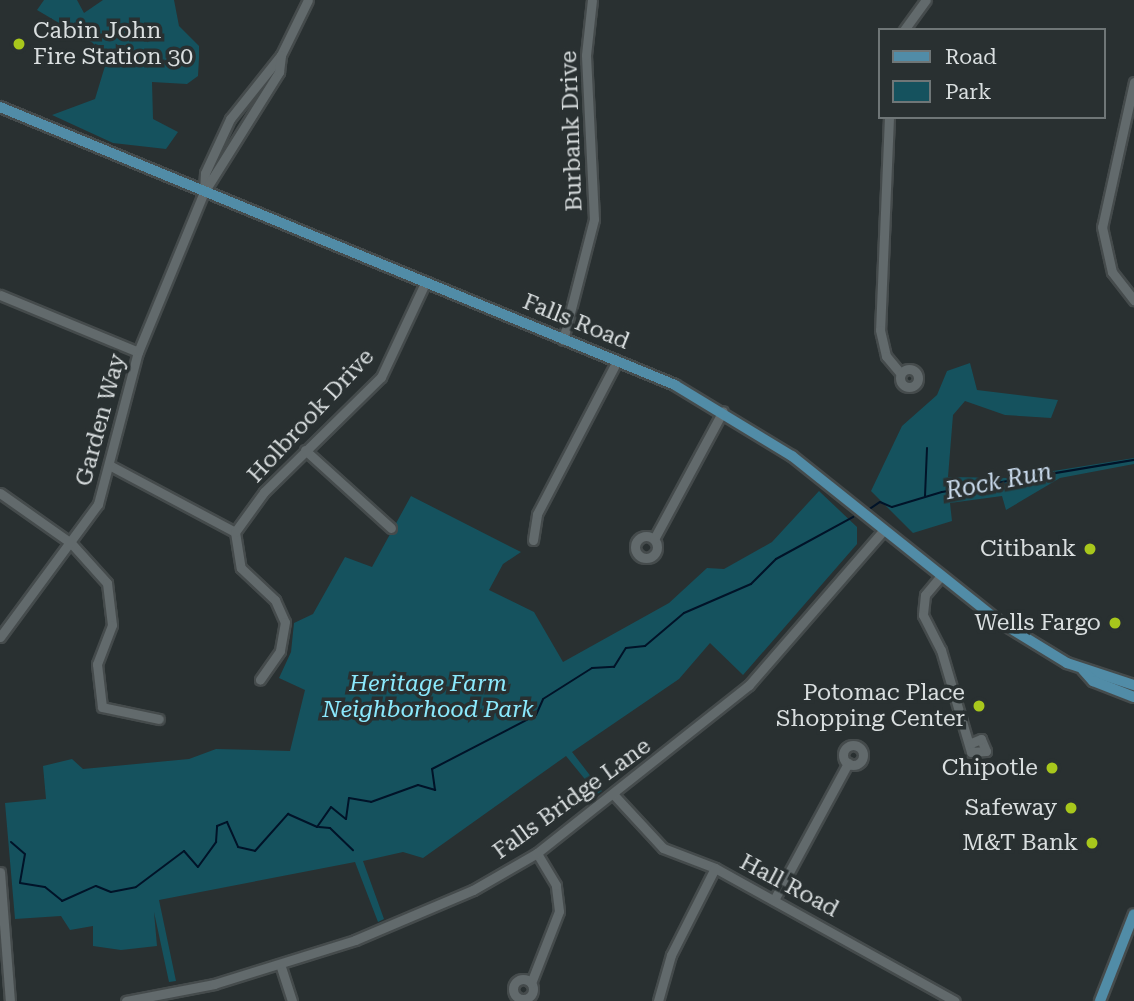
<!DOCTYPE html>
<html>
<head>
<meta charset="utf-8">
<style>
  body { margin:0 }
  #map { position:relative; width:1134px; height:1001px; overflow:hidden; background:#293031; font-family:"Roboto Serif",serif }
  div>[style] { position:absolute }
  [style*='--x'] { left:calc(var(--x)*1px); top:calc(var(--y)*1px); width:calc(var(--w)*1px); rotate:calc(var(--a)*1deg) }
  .green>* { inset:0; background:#15525e }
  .stream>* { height:2px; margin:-1px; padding:0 1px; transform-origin:1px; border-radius:1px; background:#011328 }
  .roads { filter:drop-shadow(2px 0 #454b4c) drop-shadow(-2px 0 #454b4c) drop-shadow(0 2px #454b4c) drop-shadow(0 -2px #454b4c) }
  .minor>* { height:9px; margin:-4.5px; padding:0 4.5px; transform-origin:4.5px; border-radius:4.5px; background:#626a6c }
  .minor>.ring { margin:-4.5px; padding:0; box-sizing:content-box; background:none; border:9px solid #626a6c; border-radius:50% }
  .major>* { height:10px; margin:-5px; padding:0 5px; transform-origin:5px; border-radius:5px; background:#518ca7 }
  .dots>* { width:19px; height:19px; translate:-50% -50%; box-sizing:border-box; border:4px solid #293031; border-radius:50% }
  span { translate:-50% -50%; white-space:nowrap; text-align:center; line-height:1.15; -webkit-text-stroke:7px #293031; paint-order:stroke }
  .poi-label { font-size:23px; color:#d9dedf }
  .left { translate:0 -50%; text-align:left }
  .right { translate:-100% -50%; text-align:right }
  .street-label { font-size:23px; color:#d9dedf }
  .park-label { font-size:23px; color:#8be9fd; font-style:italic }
  .water-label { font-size:24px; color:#cadbed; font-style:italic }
  .legend { position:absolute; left:878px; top:28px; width:228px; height:91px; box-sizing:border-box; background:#293031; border:2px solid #6f7677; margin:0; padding:9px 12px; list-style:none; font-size:21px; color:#d9dedf }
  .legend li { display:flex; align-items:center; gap:14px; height:35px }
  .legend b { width:35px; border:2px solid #6f7677 }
</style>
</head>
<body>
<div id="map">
  <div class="green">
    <i style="clip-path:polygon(44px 0,77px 0,84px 13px,103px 0,174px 0,179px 26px,199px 46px,199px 58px,198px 76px,187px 84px,152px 82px,153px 119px,178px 132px,166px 149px,113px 143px,52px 115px,95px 99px,105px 66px,93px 43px,37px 10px)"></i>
    <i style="clip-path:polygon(970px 363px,977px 390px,1058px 400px,1051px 418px,1005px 415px,965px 401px,953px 415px,948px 477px,1009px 478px,1134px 458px,1134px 464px,1060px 478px,1006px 510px,1002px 496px,950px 503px,952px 521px,913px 533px,871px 491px,902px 426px,937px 395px,947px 371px)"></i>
    <i style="clip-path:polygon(819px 491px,857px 527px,857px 544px,743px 675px,710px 643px,679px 679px,572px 752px,602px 791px,597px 794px,566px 756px,423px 858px,403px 852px,363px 861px,384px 919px,378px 922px,355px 862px,159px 900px,176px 981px,169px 982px,154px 912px,157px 946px,121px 950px,93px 946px,93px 926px,70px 930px,61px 916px,15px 919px,5px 803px,46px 799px,43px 766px,72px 759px,83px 769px,189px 759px,216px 749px,290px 751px,305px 690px,279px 678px,291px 652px,294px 623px,313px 614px,345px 557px,372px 567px,411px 496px,521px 552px,503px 564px,489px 590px,534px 612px,563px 662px,669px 603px,707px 568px,724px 569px,772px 542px)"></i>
  </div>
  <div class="stream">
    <i style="--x:925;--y:496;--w:48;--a:-87.6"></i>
    <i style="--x:868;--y:510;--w:14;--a:-34"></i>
    <i style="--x:880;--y:502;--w:13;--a:23"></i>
    <i style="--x:892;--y:507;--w:52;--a:-16.7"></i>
    <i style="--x:942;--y:492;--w:195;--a:-9.5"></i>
    <i style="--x:319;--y:827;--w:11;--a:5"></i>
    <i style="--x:330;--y:828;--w:32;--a:44"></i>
    <i style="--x:11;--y:842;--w:18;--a:41"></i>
    <i style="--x:25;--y:854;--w:29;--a:100"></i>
    <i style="--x:20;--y:883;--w:25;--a:9"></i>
    <i style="--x:45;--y:887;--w:22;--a:39"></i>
    <i style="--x:62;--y:901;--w:37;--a:-24"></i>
    <i style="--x:96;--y:886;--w:16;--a:22"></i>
    <i style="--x:111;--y:892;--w:25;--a:-11"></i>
    <i style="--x:136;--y:887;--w:60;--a:-36.9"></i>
    <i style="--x:184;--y:851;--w:21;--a:49"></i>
    <i style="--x:198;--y:867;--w:31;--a:-54"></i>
    <i style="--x:216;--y:842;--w:16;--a:-86"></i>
    <i style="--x:217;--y:826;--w:11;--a:-22"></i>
    <i style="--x:227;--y:822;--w:27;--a:66"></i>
    <i style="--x:238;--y:847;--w:17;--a:13"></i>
    <i style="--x:255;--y:851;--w:50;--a:-48.3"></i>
    <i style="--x:288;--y:814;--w:32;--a:24"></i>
    <i style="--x:317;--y:827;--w:24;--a:-55"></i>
    <i style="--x:331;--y:807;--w:19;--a:39"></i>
    <i style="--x:346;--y:819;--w:21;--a:-82"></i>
    <i style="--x:349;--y:798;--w:22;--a:10"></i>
    <i style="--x:371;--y:802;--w:50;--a:-19.9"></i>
    <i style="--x:418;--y:785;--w:18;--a:16"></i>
    <i style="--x:435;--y:790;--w:21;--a:-98"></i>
    <i style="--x:432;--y:769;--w:117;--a:-27.4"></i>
    <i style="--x:536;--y:715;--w:17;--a:-66"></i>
    <i style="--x:543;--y:699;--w:58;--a:-32.3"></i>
    <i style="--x:592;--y:668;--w:22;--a:-3"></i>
    <i style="--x:614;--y:667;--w:22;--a:-58"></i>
    <i style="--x:626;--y:648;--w:19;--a:-6"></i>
    <i style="--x:645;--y:646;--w:51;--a:-40.2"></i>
    <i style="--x:684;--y:613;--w:73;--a:-23.4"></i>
    <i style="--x:751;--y:584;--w:35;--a:-45"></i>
    <i style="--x:776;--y:559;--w:88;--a:-28.6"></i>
  </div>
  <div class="roads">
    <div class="minor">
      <i style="--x:904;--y:30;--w:37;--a:-54"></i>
      <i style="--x:1134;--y:82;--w:148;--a:102.4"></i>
      <i style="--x:1102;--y:227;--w:46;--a:77.5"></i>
      <i style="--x:1112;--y:272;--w:36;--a:52"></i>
      <i style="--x:889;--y:117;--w:213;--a:92.4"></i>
      <i style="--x:880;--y:330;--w:27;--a:77"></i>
      <i style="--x:886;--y:356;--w:23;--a:50"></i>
      <i style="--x:204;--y:192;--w:19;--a:-87"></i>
      <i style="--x:205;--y:173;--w:60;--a:-65.2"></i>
      <i style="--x:230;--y:119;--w:82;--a:-51.4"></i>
      <i style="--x:281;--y:55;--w:61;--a:-63.9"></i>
      <i style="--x:0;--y:295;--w:149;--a:22.4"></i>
      <i style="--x:563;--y:340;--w:125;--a:-75.6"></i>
      <i style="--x:594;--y:219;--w:164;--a:-92.8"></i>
      <i style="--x:586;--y:55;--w:55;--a:-83.8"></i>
      <i class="ring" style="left:900px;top:369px;width:9px;height:9px"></i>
      <i style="--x:305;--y:450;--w:116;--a:42.2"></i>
      <i style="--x:111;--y:466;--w:140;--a:28"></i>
      <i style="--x:235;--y:532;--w:36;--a:81"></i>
      <i style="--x:241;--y:568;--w:47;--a:43.3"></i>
      <i style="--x:275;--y:600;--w:24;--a:66"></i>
      <i style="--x:285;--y:622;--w:29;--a:100"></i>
      <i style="--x:280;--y:651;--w:35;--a:125"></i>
      <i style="--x:0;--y:493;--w:87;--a:35.2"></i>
      <i style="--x:71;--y:543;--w:54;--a:48"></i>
      <i style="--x:107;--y:583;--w:42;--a:83.2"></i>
      <i style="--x:112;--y:625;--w:42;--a:111"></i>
      <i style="--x:97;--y:664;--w:43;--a:83.4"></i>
      <i style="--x:102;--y:707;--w:58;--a:11.9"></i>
      <i style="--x:235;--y:532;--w:49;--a:-54.1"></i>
      <i style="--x:264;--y:492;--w:164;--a:-44.5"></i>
      <i style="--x:381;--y:377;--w:104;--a:-64.9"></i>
      <i class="ring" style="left:635px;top:536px;width:13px;height:13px"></i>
      <i style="--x:654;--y:539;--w:145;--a:-61.7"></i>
      <i style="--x:533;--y:540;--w:26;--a:-81"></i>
      <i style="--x:537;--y:514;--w:173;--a:-62.4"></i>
      <i style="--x:940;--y:577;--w:23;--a:130"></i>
      <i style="--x:925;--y:595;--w:20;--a:96"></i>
      <i style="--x:923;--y:615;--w:39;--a:63"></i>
      <i style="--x:941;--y:650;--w:106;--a:73.6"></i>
      <i style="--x:971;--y:752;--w:15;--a:-4"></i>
      <i style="--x:986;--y:751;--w:13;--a:-113"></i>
      <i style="--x:981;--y:739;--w:11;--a:158"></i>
      <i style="--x:0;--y:637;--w:165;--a:-53.6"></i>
      <i style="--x:98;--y:504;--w:157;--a:-75.3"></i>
      <i style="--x:138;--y:352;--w:173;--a:-67.6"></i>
      <i style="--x:204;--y:192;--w:142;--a:-58"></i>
      <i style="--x:279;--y:72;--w:17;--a:-83"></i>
      <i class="ring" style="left:843px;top:745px;width:11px;height:11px"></i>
      <i style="--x:614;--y:795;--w:72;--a:47.2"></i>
      <i style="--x:663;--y:848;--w:56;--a:21"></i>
      <i style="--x:715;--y:868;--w:274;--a:29"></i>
      <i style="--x:0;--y:872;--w:129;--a:85.6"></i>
      <i style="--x:774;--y:900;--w:156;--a:-61.6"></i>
      <i style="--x:280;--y:964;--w:39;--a:72"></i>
      <i class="ring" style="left:513px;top:979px;width:11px;height:11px"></i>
      <i style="--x:531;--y:983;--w:77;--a:-68.7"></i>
      <i style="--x:559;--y:911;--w:26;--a:-97"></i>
      <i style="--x:556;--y:885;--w:37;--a:-121"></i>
      <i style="--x:126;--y:1001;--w:90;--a:-10.9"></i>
      <i style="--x:214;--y:984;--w:148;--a:-17.3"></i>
      <i style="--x:355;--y:940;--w:128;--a:-23"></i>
      <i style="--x:473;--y:890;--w:74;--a:-30"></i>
      <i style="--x:537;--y:853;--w:270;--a:-38.4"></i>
      <i style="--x:749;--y:685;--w:204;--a:-49"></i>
      <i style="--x:658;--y:1001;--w:48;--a:-74.2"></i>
      <i style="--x:671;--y:955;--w:97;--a:-63.2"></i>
    </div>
    <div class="major">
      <i style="--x:0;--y:107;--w:730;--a:22.38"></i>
      <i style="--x:675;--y:385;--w:137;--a:31.3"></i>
      <i style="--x:792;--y:456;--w:266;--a:38.6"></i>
      <i style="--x:1000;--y:622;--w:79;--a:31.5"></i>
      <i style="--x:1067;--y:663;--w:71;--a:18.2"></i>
      <i style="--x:1083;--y:670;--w:15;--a:48"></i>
      <i style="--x:1093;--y:681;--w:44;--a:21.3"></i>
      <i style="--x:1100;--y:1001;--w:93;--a:-68.7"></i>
    </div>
  </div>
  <div class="dots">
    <i style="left:19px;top:44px;background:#a8c71c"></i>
    <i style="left:1090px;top:549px;background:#a8c71c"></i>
    <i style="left:1115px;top:623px;background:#a8c71c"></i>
    <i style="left:979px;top:706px;background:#a8c71c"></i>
    <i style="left:1052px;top:768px;background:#a8c71c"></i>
    <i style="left:1071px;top:808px;background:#a8c71c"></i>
    <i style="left:1092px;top:843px;background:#a8c71c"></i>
  </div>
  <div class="poi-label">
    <span class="left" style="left:33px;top:44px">Cabin John<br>Fire Station 30</span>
    <span class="right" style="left:1076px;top:549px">Citibank</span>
    <span class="right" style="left:1101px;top:623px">Wells Fargo</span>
    <span class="right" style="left:965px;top:706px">Potomac Place<br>Shopping Center</span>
    <span class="right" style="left:1038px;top:768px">Chipotle</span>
    <span class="right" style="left:1057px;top:808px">Safeway</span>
    <span class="right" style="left:1078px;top:843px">M&amp;T Bank</span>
  </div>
  <div class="street-label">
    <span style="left:572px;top:131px;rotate:-92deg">Burbank Drive</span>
    <span style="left:576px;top:322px;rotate:22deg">Falls Road</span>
    <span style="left:311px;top:416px;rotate:-47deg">Holbrook Drive</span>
    <span style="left:101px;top:420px;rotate:-75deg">Garden Way</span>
    <span style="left:572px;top:799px;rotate:-36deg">Falls Bridge Lane</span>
    <span style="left:789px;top:886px;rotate:28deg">Hall Road</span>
  </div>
  <div class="park-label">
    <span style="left:428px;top:697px">Heritage Farm<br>Neighborhood Park</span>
  </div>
  <div class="water-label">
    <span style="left:999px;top:482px;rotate:-11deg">Rock Run</span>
  </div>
  <ul class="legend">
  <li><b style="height:9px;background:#518ca7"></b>Road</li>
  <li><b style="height:19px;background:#15525e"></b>Park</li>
  </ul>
</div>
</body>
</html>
